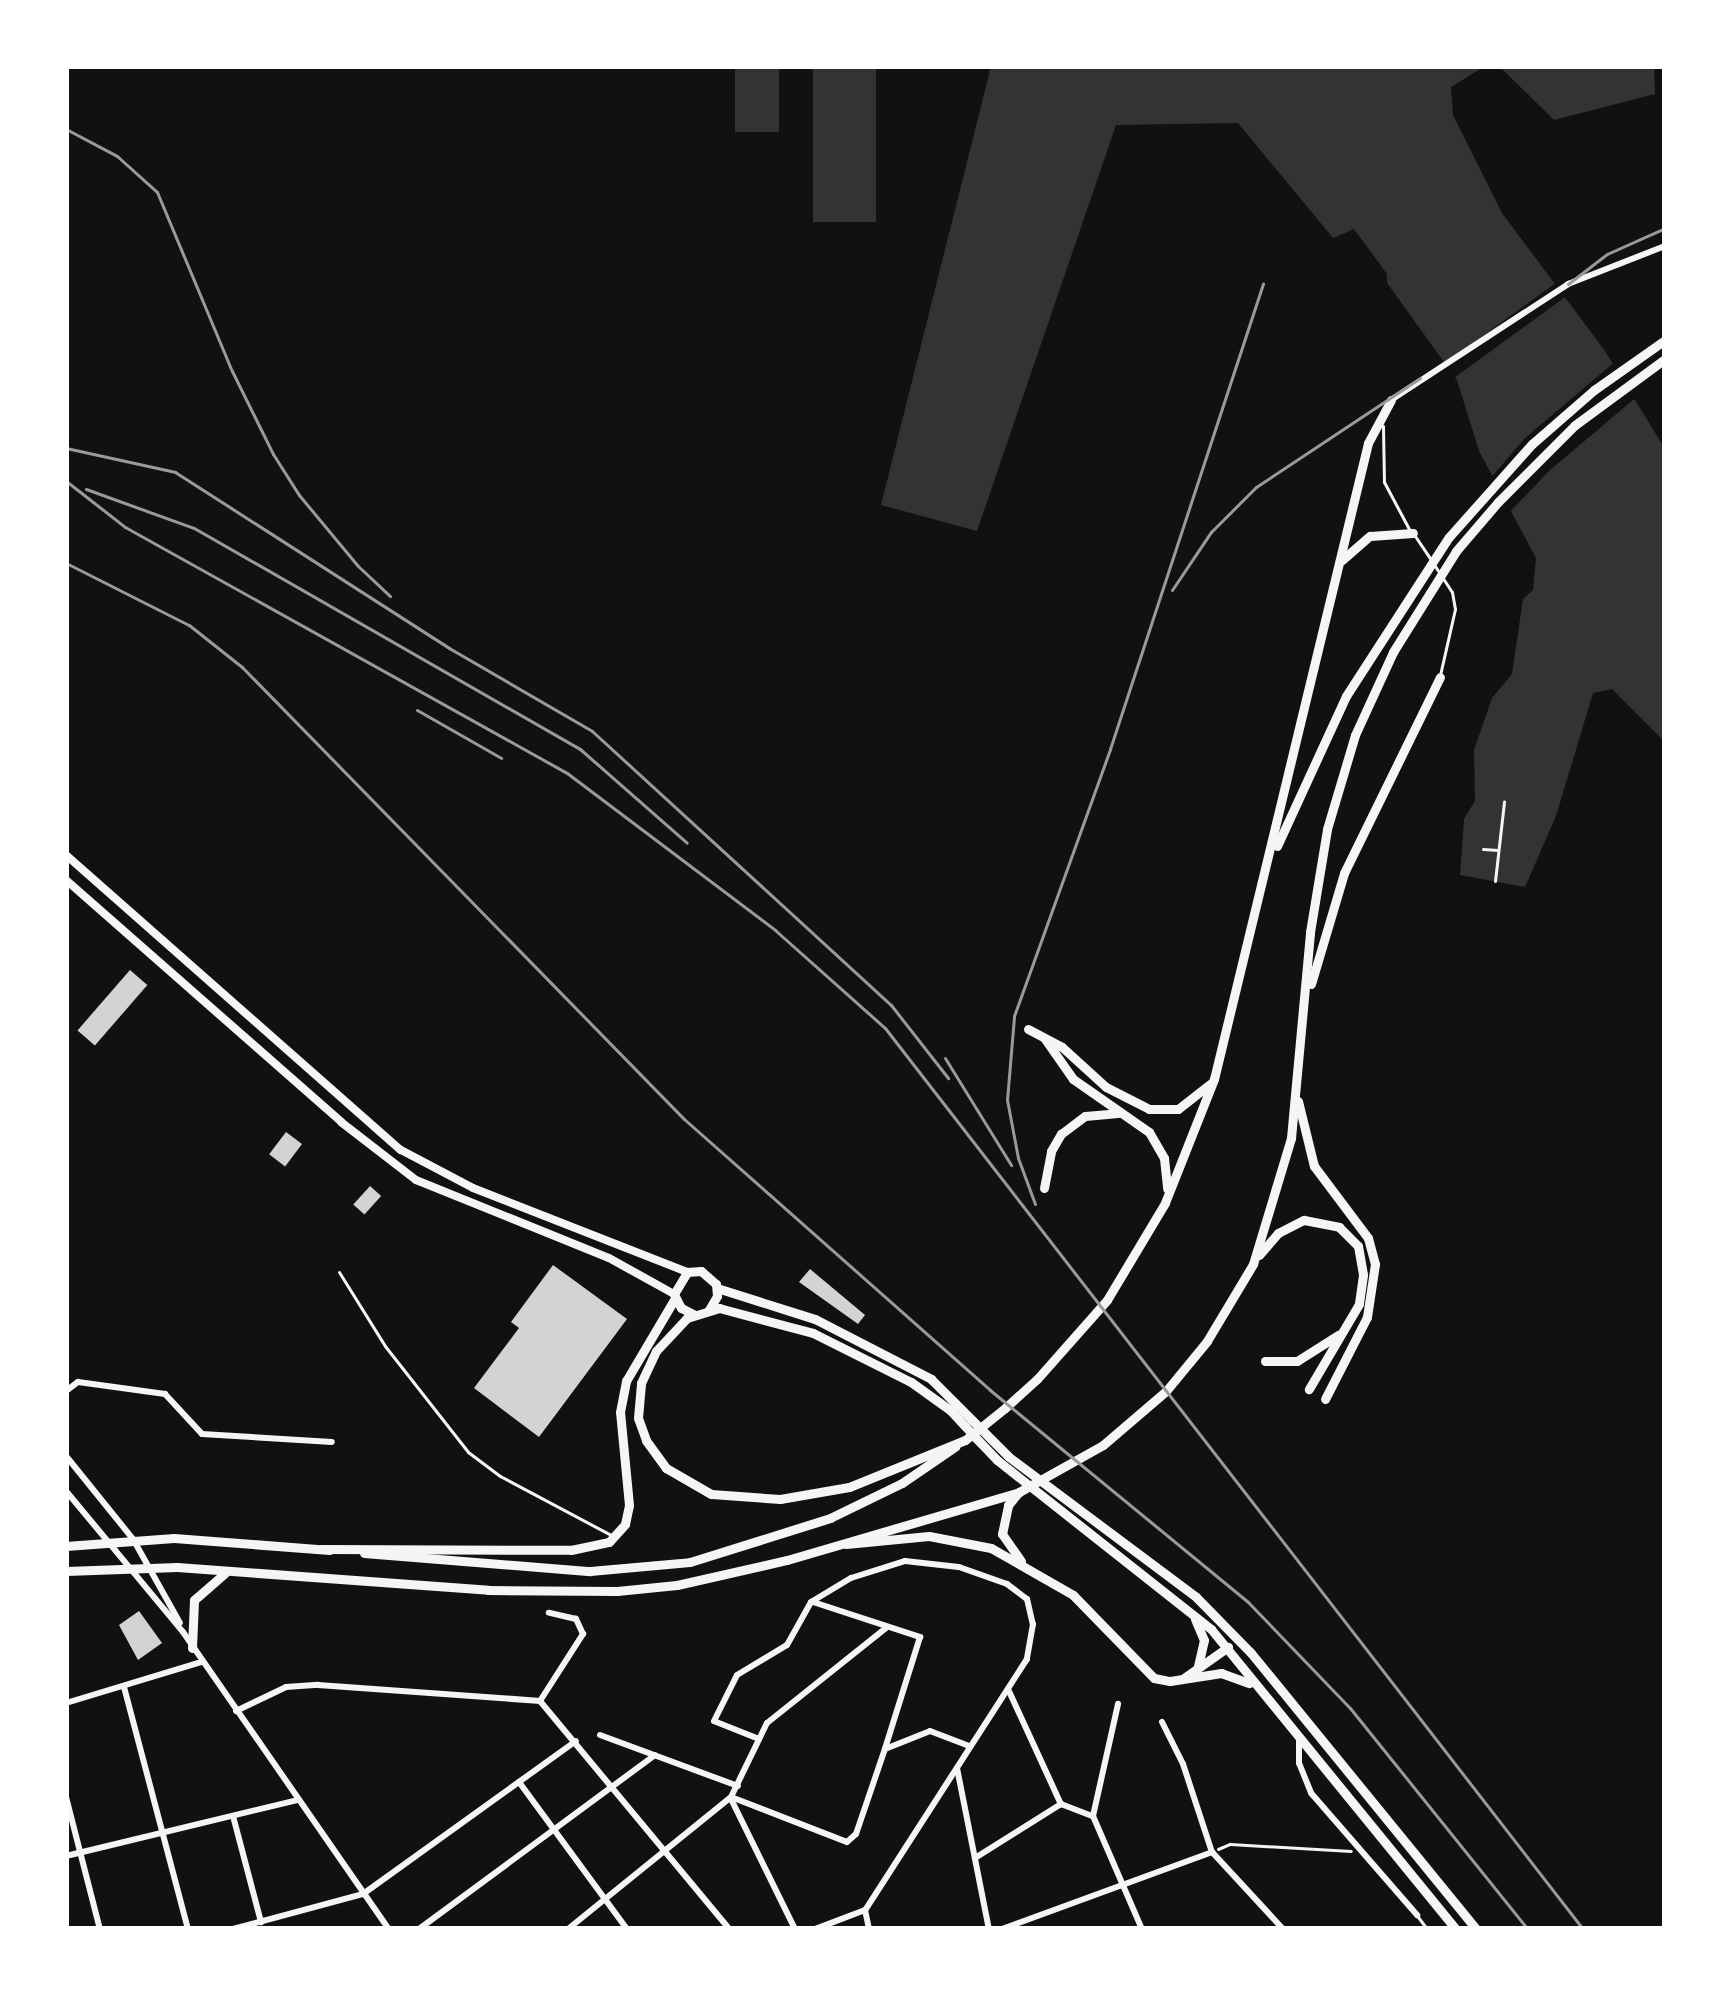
<!DOCTYPE html>
<html>
<head>
<meta charset="utf-8">
<style>
  body { margin:0 }
  #map { position:relative; width:1731px; height:1995px; overflow:hidden; background:#111; font-family:Raleway,sans-serif }
  div>[style] { position:absolute }
  [style*='--x'] { left:calc(var(--x)*1px); top:calc(var(--y)*1px); width:calc(var(--w)*1px); rotate:calc(var(--a)*1deg) }
  .water>* { inset:0; background:#333; transform-origin:0 0 }
  .pier>* { inset:0; background:#111; transform-origin:0 0 }
  .building>* { inset:0; background:#d3d3d3; transform-origin:0 0 }
  .path>* { height:3px; margin:-1.5px; padding:0 1.5px; transform-origin:1.5px; border-radius:1.5px; background:#f5f5f5 }
  .service>* { height:3px; margin:-1.5px; padding:0 1.5px; transform-origin:1.5px; border-radius:1.5px; background:#f5f5f5 }
  .minor>* { height:6px; margin:-3px; padding:0 3px; transform-origin:3px; border-radius:3px; background:#f5f5f5 }
  .tertiary>* { height:6px; margin:-3px; padding:0 3px; transform-origin:3px; border-radius:3px; background:#f5f5f5 }
  .secondary>* { height:8px; margin:-4px; padding:0 4px; transform-origin:4px; border-radius:4px; background:#f5f5f5 }
  .primary>* { height:9px; margin:-4.5px; padding:0 4.5px; transform-origin:4.5px; border-radius:4.5px; background:#f5f5f5 }
  .trunk>* { height:9px; margin:-4.5px; padding:0 4.5px; transform-origin:4.5px; border-radius:4.5px; background:#f5f5f5 }
  .rail>* { height:3px; margin:-1.5px; padding:0 1.5px; transform-origin:1.5px; border-radius:1.5px; background:#9a9a9a }
  span { translate:-50% -50%; white-space:nowrap; text-align:center; line-height:1.15; -webkit-text-stroke:12px #fff; paint-order:stroke }
  .frame { position:absolute; inset:0; border:69px solid #fff; pointer-events:none }
</style>
</head>
<body>
<div id="map">
  <div class="water">
    <i style="left:735px;top:66px;width:44px;height:66px"></i>
    <i style="left:813px;top:66px;width:63px;height:156px"></i>
    <i style="clip-path:polygon(991px 66px,1485px 66px,1451px 87px,1453px 115px,1502px 213px,1605px 351px,1665px 449px,1665px 742px,1612px 689px,1593px 693px,1556px 816px,1525px 887px,1460px 875px,1464px 819px,1475px 801px,1474px 750px,1492px 698px,1512px 674px,1523px 599px,1533px 590px,1536px 558px,1479px 451px,1457px 380px,1387px 283px,1387px 274px,1354px 229px,1333px 238px,1238px 123px,1116px 125px,977px 531px,881px 505px)"></i>
    <i style="clip-path:polygon(1499px 66px,1654px 66px,1655px 94px,1554px 120px)"></i>
  </div>
  <div class="pier">
    <i style="left:1557px;top:282px;width:17px;height:148px;rotate:54deg"></i>
    <i style="clip-path:polygon(1617px 360px,1639px 395px,1550px 470px,1507px 515px,1489px 480px,1525px 438px)"></i>
  </div>
  <div class="building">
    <i style="left:130px;top:970px;width:23px;height:80px;rotate:41deg"></i>
    <i style="left:286px;top:1132px;width:20px;height:28px;rotate:37deg"></i>
    <i style="left:370px;top:1186px;width:15px;height:25px;rotate:42deg"></i>
    <i style="clip-path:polygon(553px 1265px,627px 1319px,539px 1437px,474px 1388px,519px 1328px,511px 1322px)"></i>
    <i style="clip-path:polygon(810px 1269px,865px 1315px,858px 1324px,799px 1282px)"></i>
    <i style="clip-path:polygon(139px 1611px,162px 1643px,138px 1660px,119px 1625px)"></i>
  </div>
  <div class="path">
    <i style="--x:1483;--y:849;--w:15;--a:4"></i>
    <i style="--x:1495;--y:881;--w:80;--a:-83.5"></i>
    <i style="--x:1218;--y:1849;--w:13;--a:-23"></i>
    <i style="--x:1230;--y:1844;--w:121;--a:3.3"></i>
  </div>
  <div class="service">
    <i style="--x:1383;--y:426;--w:56;--a:89"></i>
    <i style="--x:1384;--y:482;--w:53;--a:62"></i>
    <i style="--x:1415;--y:536;--w:27;--a:56"></i>
    <i style="--x:1435;--y:566;--w:31;--a:57"></i>
    <i style="--x:1452;--y:592;--w:17;--a:80"></i>
    <i style="--x:1455;--y:609;--w:68;--a:102.8"></i>
    <i style="--x:339;--y:1272;--w:87;--a:58.1"></i>
    <i style="--x:385;--y:1346;--w:135;--a:51.9"></i>
    <i style="--x:468;--y:1452;--w:40;--a:37"></i>
    <i style="--x:500;--y:1476;--w:126;--a:28"></i>
    <i style="--x:1418;--y:1917;--w:15;--a:53"></i>
  </div>
  <div class="minor">
    <i style="--x:1391;--y:400;--w:212;--a:-33.2"></i>
    <i style="--x:1568;--y:284;--w:104;--a:-21.4"></i>
    <i style="--x:66;--y:1391;--w:15;--a:-37"></i>
    <i style="--x:78;--y:1382;--w:88;--a:7.9"></i>
    <i style="--x:165;--y:1394;--w:54;--a:47.2"></i>
    <i style="--x:202;--y:1434;--w:130;--a:3.5"></i>
    <i style="--x:813;--y:1602;--w:113;--a:18.1"></i>
    <i style="--x:920;--y:1637;--w:117;--a:107.4"></i>
    <i style="--x:124;--y:1687;--w:250;--a:75.2"></i>
    <i style="--x:1008;--y:1689;--w:127;--a:65.3"></i>
    <i style="--x:1061;--y:1804;--w:34;--a:21"></i>
    <i style="--x:1093;--y:1816;--w:123;--a:66.6"></i>
    <i style="--x:540;--y:1701;--w:296;--a:50.3"></i>
    <i style="--x:540;--y:1701;--w:80;--a:-57.3"></i>
    <i style="--x:583;--y:1634;--w:17;--a:-115"></i>
    <i style="--x:576;--y:1619;--w:28;--a:-167"></i>
    <i style="--x:66;--y:1703;--w:141;--a:-16.9"></i>
    <i style="--x:236;--y:1711;--w:55;--a:-25.6"></i>
    <i style="--x:286;--y:1687;--w:32;--a:-4"></i>
    <i style="--x:318;--y:1685;--w:223;--a:4.1"></i>
    <i style="--x:1162;--y:1722;--w:47;--a:63.4"></i>
    <i style="--x:1183;--y:1764;--w:93;--a:71.8"></i>
    <i style="--x:1212;--y:1852;--w:105;--a:47.3"></i>
    <i style="--x:600;--y:1735;--w:147;--a:20.3"></i>
    <i style="--x:759;--y:1739;--w:48;--a:-158.2"></i>
    <i style="--x:714;--y:1721;--w:51;--a:-63.4"></i>
    <i style="--x:737;--y:1675;--w:58;--a:-31"></i>
    <i style="--x:787;--y:1645;--w:49;--a:-60.8"></i>
    <i style="--x:811;--y:1602;--w:47;--a:-31"></i>
    <i style="--x:851;--y:1578;--w:57;--a:-17.5"></i>
    <i style="--x:905;--y:1561;--w:54;--a:6.3"></i>
    <i style="--x:959;--y:1567;--w:51;--a:19.5"></i>
    <i style="--x:1007;--y:1584;--w:25;--a:37"></i>
    <i style="--x:1027;--y:1599;--w:26;--a:77"></i>
    <i style="--x:1033;--y:1624;--w:36;--a:100"></i>
    <i style="--x:1027;--y:1659;--w:299;--a:122.8"></i>
    <i style="--x:865;--y:1910;--w:53;--a:159.2"></i>
    <i style="--x:1299;--y:1740;--w:23;--a:90"></i>
    <i style="--x:1299;--y:1763;--w:32;--a:68"></i>
    <i style="--x:1311;--y:1793;--w:162;--a:49"></i>
    <i style="--x:957;--y:1768;--w:164;--a:78.8"></i>
    <i style="--x:519;--y:1782;--w:182;--a:53.7"></i>
    <i style="--x:66;--y:1797;--w:136;--a:75.6"></i>
    <i style="--x:731;--y:1797;--w:124;--a:21.2"></i>
    <i style="--x:847;--y:1842;--w:12;--a:-42"></i>
    <i style="--x:856;--y:1834;--w:90;--a:-71.2"></i>
    <i style="--x:885;--y:1749;--w:48;--a:-21.8"></i>
    <i style="--x:930;--y:1731;--w:42;--a:21"></i>
    <i style="--x:732;--y:1801;--w:143;--a:63.8"></i>
    <i style="--x:233;--y:1816;--w:110;--a:75.2"></i>
    <i style="--x:1093;--y:1816;--w:115;--a:-77.4"></i>
    <i style="--x:66;--y:1856;--w:239;--a:-13.6"></i>
    <i style="--x:975;--y:1858;--w:102;--a:-32.1"></i>
    <i style="--x:865;--y:1910;--w:19;--a:78"></i>
    <i style="--x:233;--y:1929;--w:135;--a:-15.1"></i>
    <i style="--x:363;--y:1894;--w:262;--a:-35.7"></i>
    <i style="--x:419;--y:1929;--w:293;--a:-36.4"></i>
    <i style="--x:568;--y:1929;--w:210;--a:-39"></i>
    <i style="--x:731;--y:1797;--w:82;--a:-64.1"></i>
    <i style="--x:767;--y:1723;--w:152;--a:-38.6"></i>
    <i style="--x:1002;--y:1929;--w:224;--a:-20.1"></i>
  </div>
  <div class="tertiary">
    <i style="--x:66;--y:1456;--w:107;--a:51.1"></i>
    <i style="--x:133;--y:1539;--w:96;--a:60.8"></i>
    <i style="--x:66;--y:1491;--w:183;--a:50.3"></i>
    <i style="--x:183;--y:1632;--w:361;--a:55.3"></i>
  </div>
  <div class="secondary">
    <i style="--x:66;--y:855;--w:446;--a:41.4"></i>
    <i style="--x:401;--y:1150;--w:81;--a:27.8"></i>
    <i style="--x:473;--y:1188;--w:230;--a:21.4"></i>
    <i style="--x:66;--y:880;--w:366;--a:41.3"></i>
    <i style="--x:341;--y:1122;--w:95;--a:37.7"></i>
    <i style="--x:416;--y:1180;--w:208;--a:22"></i>
    <i style="--x:609;--y:1258;--w:74;--a:29"></i>
  </div>
  <div class="primary">
    <i style="--x:66;--y:1546;--w:108;--a:-4.2"></i>
    <i style="--x:174;--y:1538;--w:156;--a:4.4"></i>
    <i style="--x:364;--y:1553;--w:227;--a:4.6"></i>
    <i style="--x:590;--y:1571;--w:100;--a:-5.1"></i>
    <i style="--x:690;--y:1562;--w:147;--a:-17.4"></i>
    <i style="--x:830;--y:1518;--w:80;--a:-25.9"></i>
    <i style="--x:902;--y:1483;--w:65;--a:-34.4"></i>
    <i style="--x:66;--y:1571;--w:111;--a:-2.1"></i>
    <i style="--x:177;--y:1567;--w:312;--a:4.2"></i>
    <i style="--x:488;--y:1590;--w:129;--a:0.4"></i>
    <i style="--x:617;--y:1591;--w:60;--a:-5.7"></i>
    <i style="--x:677;--y:1585;--w:113;--a:-12.8"></i>
    <i style="--x:787;--y:1560;--w:242;--a:-16.3"></i>
    <i style="--x:192;--y:1648;--w:48;--a:-87.6"></i>
    <i style="--x:194;--y:1600;--w:41;--a:-41.1"></i>
  </div>
  <div class="trunk">
    <i style="--x:1391;--y:400;--w:49;--a:118.1"></i>
    <i style="--x:1368;--y:443;--w:654;--a:103.61"></i>
    <i style="--x:1214;--y:1079;--w:133;--a:111.6"></i>
    <i style="--x:1165;--y:1203;--w:113;--a:120.9"></i>
    <i style="--x:1107;--y:1300;--w:106;--a:131.5"></i>
    <i style="--x:1037;--y:1379;--w:43;--a:137.8"></i>
    <i style="--x:1005;--y:1408;--w:51;--a:141.3"></i>
    <i style="--x:965;--y:1440;--w:125;--a:157.9"></i>
    <i style="--x:849;--y:1487;--w:70;--a:170.1"></i>
    <i style="--x:780;--y:1499;--w:69;--a:-175.9"></i>
    <i style="--x:711;--y:1494;--w:52;--a:-150"></i>
    <i style="--x:666;--y:1468;--w:34;--a:-126"></i>
    <i style="--x:646;--y:1440;--w:23;--a:-110"></i>
    <i style="--x:638;--y:1418;--w:35;--a:-85"></i>
    <i style="--x:641;--y:1383;--w:35;--a:-65"></i>
    <i style="--x:656;--y:1351;--w:45;--a:-46.8"></i>
    <i style="--x:687;--y:1318;--w:34;--a:-17"></i>
    <i style="--x:719;--y:1308;--w:97;--a:14.9"></i>
    <i style="--x:813;--y:1333;--w:110;--a:26.6"></i>
    <i style="--x:911;--y:1382;--w:48;--a:35.7"></i>
    <i style="--x:950;--y:1410;--w:22;--a:47"></i>
    <i style="--x:965;--y:1426;--w:15;--a:48"></i>
    <i style="--x:975;--y:1437;--w:32;--a:46"></i>
    <i style="--x:997;--y:1460;--w:273;--a:38.3"></i>
    <i style="--x:1211;--y:1629;--w:387;--a:50.8"></i>
    <i style="--x:1342;--y:560;--w:37;--a:-41"></i>
    <i style="--x:1370;--y:536;--w:43;--a:-4"></i>
    <i style="--x:1277;--y:846;--w:165;--a:-65.3"></i>
    <i style="--x:1346;--y:696;--w:189;--a:-57.1"></i>
    <i style="--x:1449;--y:537;--w:125;--a:-48.3"></i>
    <i style="--x:1532;--y:444;--w:82;--a:-41.1"></i>
    <i style="--x:1594;--y:390;--w:87;--a:-35.2"></i>
    <i style="--x:1311;--y:984;--w:116;--a:-73.4"></i>
    <i style="--x:1344;--y:873;--w:218;--a:-63.9"></i>
    <i style="--x:1028;--y:1029;--w:38;--a:28"></i>
    <i style="--x:1062;--y:1047;--w:59;--a:42.3"></i>
    <i style="--x:1106;--y:1087;--w:48;--a:27.1"></i>
    <i style="--x:1149;--y:1109;--w:29;--a:0"></i>
    <i style="--x:1178;--y:1109;--w:41;--a:-38"></i>
    <i style="--x:1045;--y:1039;--w:49;--a:55"></i>
    <i style="--x:1073;--y:1079;--w:93;--a:34.9"></i>
    <i style="--x:1149;--y:1132;--w:30;--a:60"></i>
    <i style="--x:1164;--y:1158;--w:31;--a:84"></i>
    <i style="--x:1298;--y:1101;--w:67;--a:76.2"></i>
    <i style="--x:1314;--y:1166;--w:90;--a:53.1"></i>
    <i style="--x:1368;--y:1238;--w:27;--a:75"></i>
    <i style="--x:1375;--y:1264;--w:54;--a:98.6"></i>
    <i style="--x:1367;--y:1317;--w:92;--a:117.1"></i>
    <i style="--x:1044;--y:1188;--w:38;--a:-79"></i>
    <i style="--x:1051;--y:1151;--w:20;--a:-60"></i>
    <i style="--x:1061;--y:1134;--w:30;--a:-37"></i>
    <i style="--x:1085;--y:1116;--w:33;--a:-5"></i>
    <i style="--x:1259;--y:1255;--w:29;--a:-49"></i>
    <i style="--x:1278;--y:1233;--w:29;--a:-27"></i>
    <i style="--x:1304;--y:1220;--w:36;--a:11"></i>
    <i style="--x:1339;--y:1227;--w:27;--a:45"></i>
    <i style="--x:1358;--y:1246;--w:29;--a:80"></i>
    <i style="--x:1363;--y:1275;--w:29;--a:98"></i>
    <i style="--x:1359;--y:1304;--w:99;--a:120.5"></i>
    <i style="--x:717;--y:1288;--w:103;--a:17.6"></i>
    <i style="--x:815;--y:1319;--w:131;--a:27.3"></i>
    <i style="--x:931;--y:1379;--w:110;--a:45"></i>
    <i style="--x:1009;--y:1457;--w:234;--a:36.8"></i>
    <i style="--x:1196;--y:1597;--w:78;--a:45.5"></i>
    <i style="--x:1251;--y:1653;--w:356;--a:50.8"></i>
    <i style="--x:693;--y:1314;--w:13;--a:-153"></i>
    <i style="--x:681;--y:1308;--w:16;--a:-117"></i>
    <i style="--x:674;--y:1294;--w:26;--a:-59"></i>
    <i style="--x:687;--y:1272;--w:14;--a:-4"></i>
    <i style="--x:701;--y:1271;--w:20;--a:41"></i>
    <i style="--x:716;--y:1284;--w:12;--a:85"></i>
    <i style="--x:717;--y:1296;--w:16;--a:120"></i>
    <i style="--x:1265;--y:1361;--w:32;--a:0"></i>
    <i style="--x:1297;--y:1361;--w:49;--a:-32.4"></i>
    <i style="--x:846;--y:1544;--w:83;--a:-5.5"></i>
    <i style="--x:929;--y:1536;--w:63;--a:11"></i>
    <i style="--x:991;--y:1548;--w:95;--a:29.8"></i>
    <i style="--x:1073;--y:1595;--w:116;--a:45.7"></i>
    <i style="--x:1154;--y:1678;--w:16;--a:11"></i>
    <i style="--x:1170;--y:1681;--w:52;--a:-8.9"></i>
    <i style="--x:1221;--y:1673;--w:30;--a:20"></i>
    <i style="--x:322;--y:1549;--w:249;--a:0.2"></i>
    <i style="--x:571;--y:1550;--w:39;--a:-12"></i>
    <i style="--x:609;--y:1542;--w:24;--a:-48"></i>
    <i style="--x:625;--y:1524;--w:19;--a:-78"></i>
    <i style="--x:629;--y:1505;--w:93;--a:-95.5"></i>
    <i style="--x:620;--y:1412;--w:32;--a:-79"></i>
    <i style="--x:626;--y:1381;--w:96;--a:-59.4"></i>
    <i style="--x:1021;--y:1561;--w:33;--a:-125"></i>
    <i style="--x:1002;--y:1534;--w:30;--a:-78"></i>
    <i style="--x:1008;--y:1505;--w:17;--a:-50"></i>
    <i style="--x:1019;--y:1492;--w:96;--a:-29.2"></i>
    <i style="--x:1103;--y:1445;--w:83;--a:-40.6"></i>
    <i style="--x:1166;--y:1391;--w:65;--a:-50.6"></i>
    <i style="--x:1207;--y:1341;--w:90;--a:-59.1"></i>
    <i style="--x:1253;--y:1264;--w:132;--a:-73.2"></i>
    <i style="--x:1291;--y:1138;--w:207;--a:-84.7"></i>
    <i style="--x:1310;--y:932;--w:104;--a:-80.6"></i>
    <i style="--x:1327;--y:829;--w:98;--a:-73.4"></i>
    <i style="--x:1355;--y:735;--w:91;--a:-65.4"></i>
    <i style="--x:1393;--y:652;--w:119;--a:-58"></i>
    <i style="--x:1456;--y:551;--w:65;--a:-49.4"></i>
    <i style="--x:1498;--y:502;--w:109;--a:-45"></i>
    <i style="--x:1575;--y:425;--w:112;--a:-36.3"></i>
    <i style="--x:1195;--y:1619;--w:23;--a:67"></i>
    <i style="--x:1204;--y:1640;--w:27;--a:103"></i>
    <i style="--x:1184;--y:1678;--w:54;--a:-35.2"></i>
  </div>
  <div class="rail">
    <i style="--x:66;--y:129;--w:58;--a:27.9"></i>
    <i style="--x:117;--y:156;--w:54;--a:42"></i>
    <i style="--x:157;--y:192;--w:194;--a:67.3"></i>
    <i style="--x:232;--y:371;--w:93;--a:63.7"></i>
    <i style="--x:273;--y:454;--w:49;--a:57.6"></i>
    <i style="--x:299;--y:495;--w:92;--a:50.3"></i>
    <i style="--x:358;--y:566;--w:44;--a:43.2"></i>
    <i style="--x:1568;--y:284;--w:49;--a:-37.6"></i>
    <i style="--x:1607;--y:254;--w:64;--a:-24.1"></i>
    <i style="--x:66;--y:448;--w:112;--a:12.4"></i>
    <i style="--x:175;--y:472;--w:326;--a:32.7"></i>
    <i style="--x:449;--y:648;--w:165;--a:30.1"></i>
    <i style="--x:592;--y:731;--w:406;--a:42.5"></i>
    <i style="--x:891;--y:1005;--w:93;--a:52"></i>
    <i style="--x:66;--y:481;--w:75;--a:37.9"></i>
    <i style="--x:125;--y:527;--w:506;--a:29.1"></i>
    <i style="--x:567;--y:773;--w:261;--a:37"></i>
    <i style="--x:775;--y:930;--w:147;--a:41.7"></i>
    <i style="--x:885;--y:1028;--w:1140;--a:52.24"></i>
    <i style="--x:86;--y:489;--w:115;--a:19.9"></i>
    <i style="--x:194;--y:528;--w:445;--a:29.8"></i>
    <i style="--x:580;--y:749;--w:142;--a:41.3"></i>
    <i style="--x:66;--y:563;--w:138;--a:26.8"></i>
    <i style="--x:189;--y:625;--w:68;--a:38.4"></i>
    <i style="--x:242;--y:667;--w:632;--a:45.64"></i>
    <i style="--x:684;--y:1119;--w:409;--a:41.5"></i>
    <i style="--x:990;--y:1390;--w:334;--a:39.4"></i>
    <i style="--x:1248;--y:1602;--w:147;--a:46.1"></i>
    <i style="--x:1350;--y:1708;--w:284;--a:51.2"></i>
    <i style="--x:1172;--y:590;--w:70;--a:-56.1"></i>
    <i style="--x:1211;--y:532;--w:64;--a:-45"></i>
    <i style="--x:1256;--y:487;--w:197;--a:-33.6"></i>
    <i style="--x:417;--y:710;--w:97;--a:29.7"></i>
    <i style="--x:945;--y:1058;--w:126;--a:58.3"></i>
    <i style="--x:1035;--y:1204;--w:49;--a:-110.3"></i>
    <i style="--x:1018;--y:1158;--w:59;--a:-100.7"></i>
    <i style="--x:1007;--y:1100;--w:84;--a:-85.2"></i>
    <i style="--x:1014;--y:1016;--w:284;--a:-70.2"></i>
    <i style="--x:1110;--y:749;--w:490;--a:-71.8"></i>
  </div>
  <div class="frame"></div>
</div>
</body>
</html>
